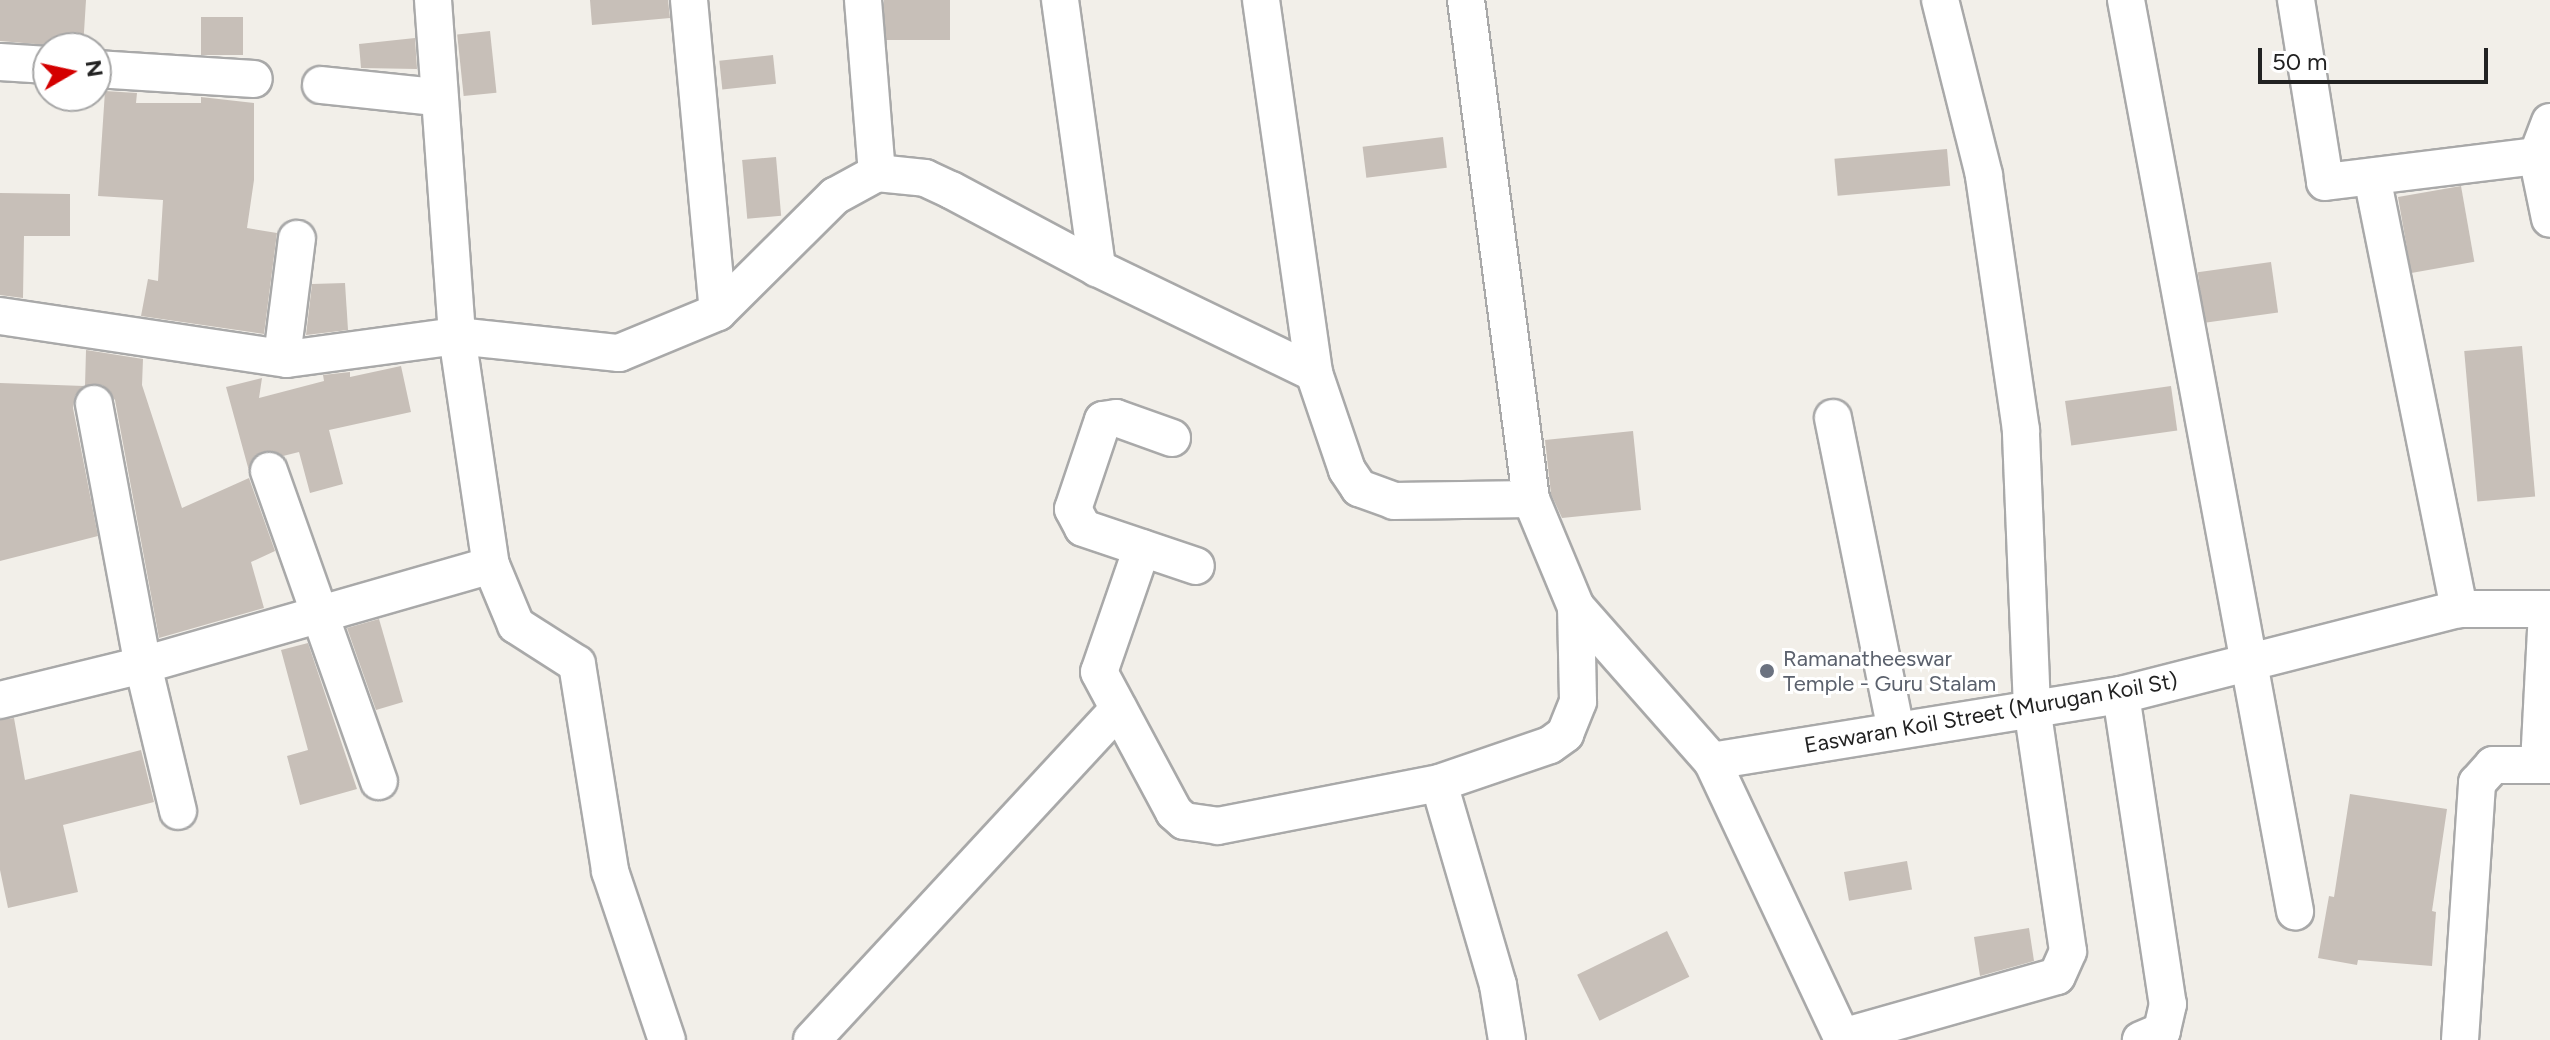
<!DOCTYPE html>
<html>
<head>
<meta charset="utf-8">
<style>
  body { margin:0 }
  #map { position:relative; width:2550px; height:1040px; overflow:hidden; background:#f2efe9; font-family:Figtree,sans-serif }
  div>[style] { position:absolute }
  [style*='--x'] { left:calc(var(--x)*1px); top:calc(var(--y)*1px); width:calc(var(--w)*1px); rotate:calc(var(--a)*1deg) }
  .building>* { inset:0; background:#c7bfb8; transform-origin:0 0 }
  .roads { filter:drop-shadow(2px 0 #a9a9a9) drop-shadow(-2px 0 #a9a9a9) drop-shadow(0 2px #a9a9a9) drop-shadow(0 -2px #a9a9a9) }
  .minor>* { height:36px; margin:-18px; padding:0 18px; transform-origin:18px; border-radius:18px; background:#fff }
  .dots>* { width:22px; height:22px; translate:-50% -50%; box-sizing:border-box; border:4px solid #fff; border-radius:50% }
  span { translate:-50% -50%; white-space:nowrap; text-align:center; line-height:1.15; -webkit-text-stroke:6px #fff; paint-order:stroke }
  .worship-label { font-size:22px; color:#5b616d }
  .left { translate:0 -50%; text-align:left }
  .street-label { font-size:22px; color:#222 }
  .north { position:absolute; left:32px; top:32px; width:80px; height:80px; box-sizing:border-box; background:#fff; border:2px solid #a7a7a7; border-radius:50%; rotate:81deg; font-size:22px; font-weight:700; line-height:32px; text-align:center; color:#222 }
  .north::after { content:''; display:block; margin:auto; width:28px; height:36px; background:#d40000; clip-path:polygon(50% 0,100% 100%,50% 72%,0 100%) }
  .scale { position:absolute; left:2258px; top:48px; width:230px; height:36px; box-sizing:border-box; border:4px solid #222; border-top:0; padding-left:10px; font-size:24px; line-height:28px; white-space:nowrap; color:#222; -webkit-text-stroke:6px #fff; paint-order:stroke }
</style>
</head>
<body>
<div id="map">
  <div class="building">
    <i style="clip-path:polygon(0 0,86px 0,83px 48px,0 41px)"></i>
    <i style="clip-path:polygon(590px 0,668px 0,670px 18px,592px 25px)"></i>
    <i style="left:884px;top:0;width:66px;height:40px"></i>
    <i style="left:201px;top:17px;width:42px;height:38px"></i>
    <i style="left:490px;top:31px;width:62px;height:33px;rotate:84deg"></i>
    <i style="clip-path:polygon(415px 38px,417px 69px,361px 68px,359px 44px)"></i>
    <i style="left:773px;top:55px;width:29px;height:54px;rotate:84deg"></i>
    <i style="clip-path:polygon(105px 91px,137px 93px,136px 103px,201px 103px,201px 97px,254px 103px,254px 180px,247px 228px,277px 233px,264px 334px,141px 316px,148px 279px,158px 281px,163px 200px,98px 196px)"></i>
    <i style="left:1443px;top:137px;width:31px;height:81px;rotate:83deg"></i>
    <i style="left:1947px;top:149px;width:37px;height:113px;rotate:85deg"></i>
    <i style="left:776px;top:157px;width:59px;height:34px;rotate:85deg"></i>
    <i style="left:2461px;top:186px;width:77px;height:64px;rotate:80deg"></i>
    <i style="clip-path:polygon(0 193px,70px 194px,70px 236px,24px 236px,23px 298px,0 295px)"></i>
    <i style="left:2271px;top:262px;width:51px;height:74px;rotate:82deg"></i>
    <i style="clip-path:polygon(345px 283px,348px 330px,306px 335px,312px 284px)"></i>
    <i style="left:2522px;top:346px;width:151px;height:58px;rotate:85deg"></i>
    <i style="clip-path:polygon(86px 350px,143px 359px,142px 385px,182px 508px,249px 478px,275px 551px,251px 562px,264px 608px,159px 638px,115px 400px,102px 385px,85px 386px)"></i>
    <i style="clip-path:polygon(401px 366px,411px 412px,329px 430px,343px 484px,310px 493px,299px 452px,283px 456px,261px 452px,249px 471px,226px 387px,262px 378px,259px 398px,324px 381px,323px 375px,350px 372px,350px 377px)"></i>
    <i style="clip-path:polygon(0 383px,84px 386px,75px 396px,73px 408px,98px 536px,0 561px)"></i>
    <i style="left:2171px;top:386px;width:45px;height:107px;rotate:82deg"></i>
    <i style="clip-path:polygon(1633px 431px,1641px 510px,1562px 518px,1551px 494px,1545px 440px)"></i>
    <i style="clip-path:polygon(379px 619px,403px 702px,376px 710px,347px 628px)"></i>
    <i style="clip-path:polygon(308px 643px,357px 789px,300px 805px,287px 756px,308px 750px,281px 650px)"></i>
    <i style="clip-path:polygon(14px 718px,25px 780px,141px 750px,154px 802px,63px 825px,78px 892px,8px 908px,0 870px,0 720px)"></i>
    <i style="clip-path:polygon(2350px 794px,2447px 809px,2432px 911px,2436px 912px,2432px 966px,2358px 960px,2357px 965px,2318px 958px,2329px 896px,2334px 897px)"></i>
    <i style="left:1907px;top:861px;width:29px;height:64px;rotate:80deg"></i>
    <i style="clip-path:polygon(2029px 928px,2034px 961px,1980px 976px,1974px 937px)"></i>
    <i style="left:1667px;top:931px;width:51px;height:100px;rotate:64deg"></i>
  </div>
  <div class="roads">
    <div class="minor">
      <i style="--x:433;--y:0;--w:337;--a:85.9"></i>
      <i style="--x:457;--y:336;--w:232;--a:81.6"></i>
      <i style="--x:491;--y:565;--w:65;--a:67.4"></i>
      <i style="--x:516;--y:625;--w:72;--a:32.6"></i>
      <i style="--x:577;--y:664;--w:210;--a:80.9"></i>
      <i style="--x:610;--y:871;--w:178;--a:71.4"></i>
      <i style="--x:689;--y:0;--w:313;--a:84.7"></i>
      <i style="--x:863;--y:0;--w:174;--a:85.4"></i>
      <i style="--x:1060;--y:0;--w:271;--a:82.1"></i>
      <i style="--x:1261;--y:0;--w:377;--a:81.9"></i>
      <i style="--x:1314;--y:373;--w:102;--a:71.2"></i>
      <i style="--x:1347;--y:470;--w:22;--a:56"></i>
      <i style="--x:1359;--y:488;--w:37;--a:20"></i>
      <i style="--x:1394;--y:501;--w:137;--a:-0.8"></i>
      <i style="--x:1466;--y:0;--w:503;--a:82.58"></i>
      <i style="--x:1531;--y:499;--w:117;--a:67.4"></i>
      <i style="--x:1576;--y:607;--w:205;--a:48.6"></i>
      <i style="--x:1712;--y:761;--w:308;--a:64.8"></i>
      <i style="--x:2126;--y:0;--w:927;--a:79.49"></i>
      <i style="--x:2296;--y:0;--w:184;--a:80.9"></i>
      <i style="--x:2325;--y:182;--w:214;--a:-7"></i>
      <i style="--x:0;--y:62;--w:48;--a:3.6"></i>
      <i style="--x:96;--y:69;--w:158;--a:3.6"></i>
      <i style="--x:321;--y:85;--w:116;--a:6"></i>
      <i style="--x:2550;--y:122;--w:36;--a:111"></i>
      <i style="--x:2537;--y:156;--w:64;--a:78.3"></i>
      <i style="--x:2372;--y:177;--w:441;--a:78.6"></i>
      <i style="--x:0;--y:316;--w:290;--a:8.5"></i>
      <i style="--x:287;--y:359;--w:172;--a:-7.7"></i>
      <i style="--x:457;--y:336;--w:163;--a:6"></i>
      <i style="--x:619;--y:353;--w:107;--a:-22.5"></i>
      <i style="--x:718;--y:312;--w:165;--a:-44.8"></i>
      <i style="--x:835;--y:196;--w:48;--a:-28.7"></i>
      <i style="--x:877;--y:173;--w:48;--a:5.9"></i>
      <i style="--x:925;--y:178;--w:29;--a:25"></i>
      <i style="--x:951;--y:190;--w:166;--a:28.1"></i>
      <i style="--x:1097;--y:268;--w:241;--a:25.8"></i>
      <i style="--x:282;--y:357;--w:119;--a:-82.8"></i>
      <i style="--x:94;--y:404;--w:266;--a:79.4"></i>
      <i style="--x:143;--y:665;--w:150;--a:76.5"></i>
      <i style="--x:1833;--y:418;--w:318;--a:78.6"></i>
      <i style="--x:1172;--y:438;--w:59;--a:-160.3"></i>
      <i style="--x:1116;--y:418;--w:13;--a:171"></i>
      <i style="--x:1103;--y:420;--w:94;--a:108.6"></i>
      <i style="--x:1073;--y:509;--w:21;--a:62"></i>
      <i style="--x:1083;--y:528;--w:119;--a:18.6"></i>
      <i style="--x:269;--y:471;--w:329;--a:70.5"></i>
      <i style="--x:1142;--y:548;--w:131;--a:109.1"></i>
      <i style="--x:1099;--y:672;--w:159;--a:61.8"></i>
      <i style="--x:1174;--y:812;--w:13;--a:42"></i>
      <i style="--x:1184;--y:821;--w:34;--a:8"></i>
      <i style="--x:1218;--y:826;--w:225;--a:-11"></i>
      <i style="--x:2121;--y:695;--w:313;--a:81.4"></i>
      <i style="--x:2168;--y:1004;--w:28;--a:103"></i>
      <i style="--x:2162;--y:1031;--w:23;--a:157"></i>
      <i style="--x:0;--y:700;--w:147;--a:-13.8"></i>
      <i style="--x:143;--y:665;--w:362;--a:-16"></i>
      <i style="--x:1712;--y:761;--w:414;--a:-9.2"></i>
      <i style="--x:2121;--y:695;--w:349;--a:-14.3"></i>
      <i style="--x:2459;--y:609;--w:91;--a:0"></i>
      <i style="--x:2539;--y:764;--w:155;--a:-87"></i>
      <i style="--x:1842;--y:1037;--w:223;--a:-15.8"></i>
      <i style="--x:2057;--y:976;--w:27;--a:-66"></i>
      <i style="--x:2068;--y:951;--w:246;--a:-98.4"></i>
      <i style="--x:2032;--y:708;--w:278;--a:-92.3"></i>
      <i style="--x:2021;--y:430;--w:258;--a:-98.3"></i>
      <i style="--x:1984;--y:175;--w:180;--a:-104.1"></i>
      <i style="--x:812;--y:1040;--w:451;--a:-47.2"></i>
      <i style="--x:1507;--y:1040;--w:56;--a:-99.3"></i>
      <i style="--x:1498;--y:985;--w:210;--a:-106.3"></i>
      <i style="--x:1439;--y:783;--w:117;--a:-18.9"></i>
      <i style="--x:1550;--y:745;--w:19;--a:-36"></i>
      <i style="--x:1565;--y:734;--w:35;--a:-68"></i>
      <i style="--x:1578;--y:701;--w:94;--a:-91.2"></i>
      <i style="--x:2460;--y:1040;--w:258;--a:-86.2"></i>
      <i style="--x:2477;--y:783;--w:24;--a:-48"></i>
      <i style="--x:2493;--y:765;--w:57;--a:0"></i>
    </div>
  </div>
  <div class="dots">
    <i style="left:1767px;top:671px;background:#6b7280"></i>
  </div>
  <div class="worship-label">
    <span class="left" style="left:1783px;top:671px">Ramanatheeswar<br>Temple - Guru Stalam</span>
  </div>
  <div class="street-label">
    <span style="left:1991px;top:713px;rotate:-10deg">Easwaran Koil Street (Murugan Koil St)</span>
  </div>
  <div class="north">N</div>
  <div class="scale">50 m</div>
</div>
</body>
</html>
